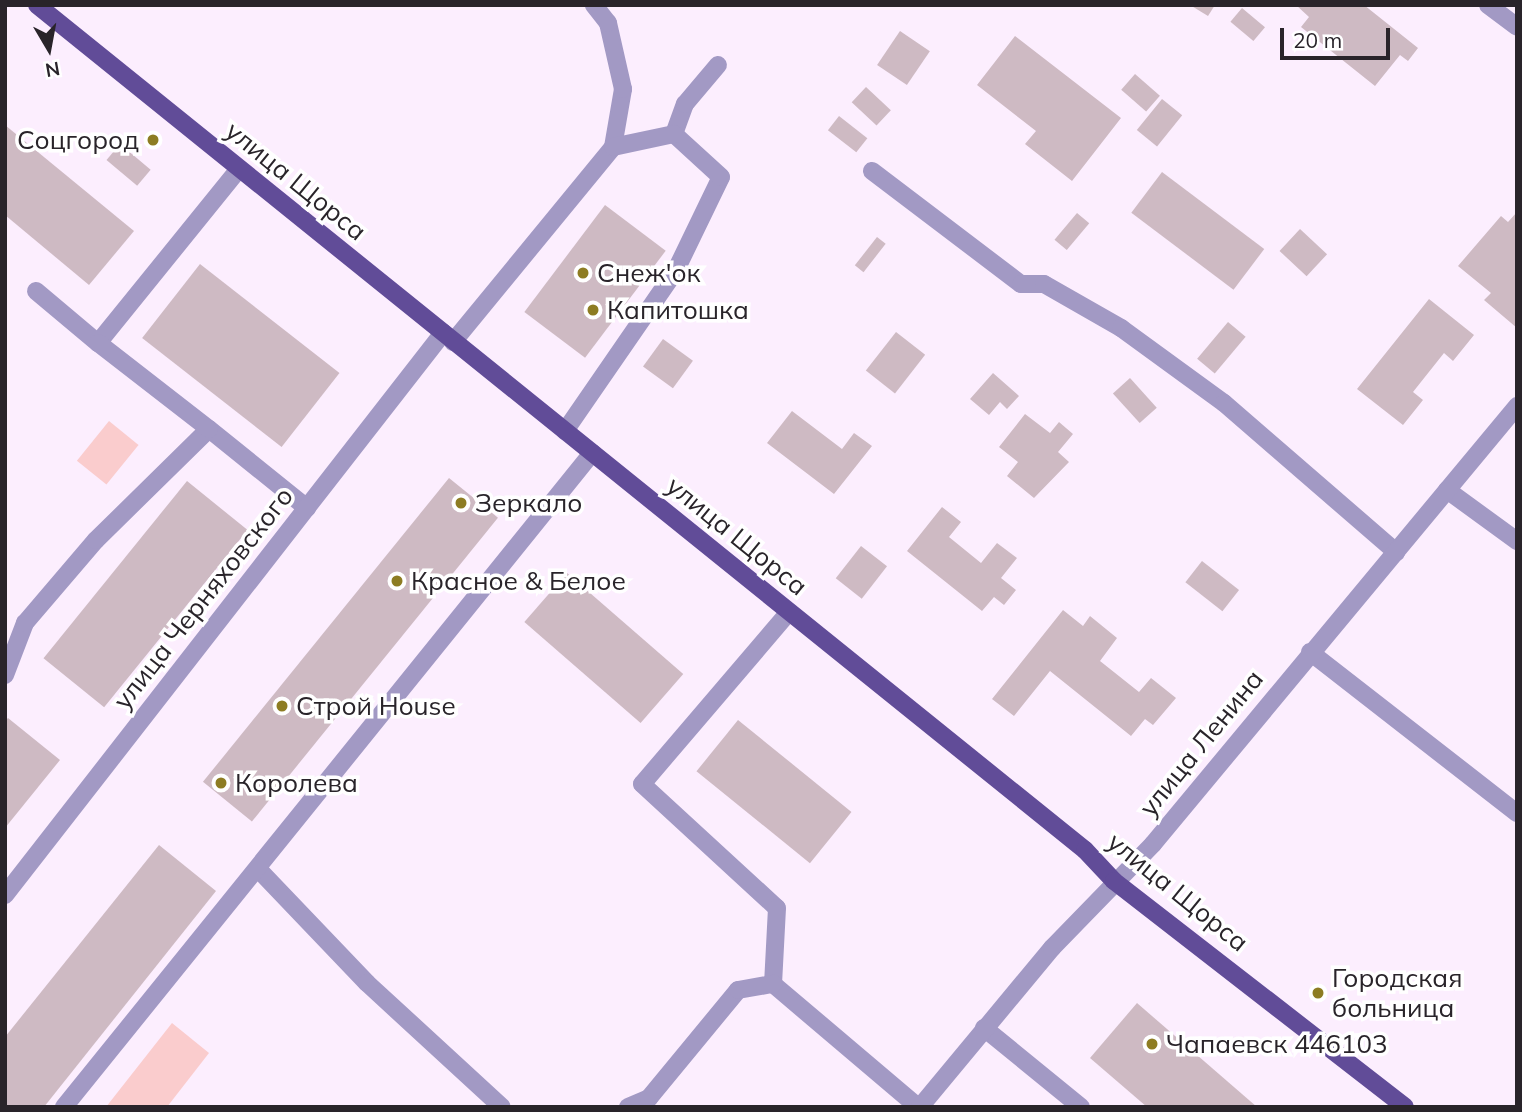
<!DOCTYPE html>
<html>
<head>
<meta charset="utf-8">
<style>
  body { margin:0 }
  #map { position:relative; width:1522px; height:1112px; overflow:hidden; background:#fceefe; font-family:Mulish,sans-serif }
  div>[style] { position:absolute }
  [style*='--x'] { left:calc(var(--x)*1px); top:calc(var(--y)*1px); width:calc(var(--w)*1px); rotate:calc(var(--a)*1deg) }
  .green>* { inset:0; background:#facccd; transform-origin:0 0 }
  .building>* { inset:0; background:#cebac3; transform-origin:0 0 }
  .minor>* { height:18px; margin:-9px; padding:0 9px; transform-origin:9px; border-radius:9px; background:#a299c4 }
  .major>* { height:18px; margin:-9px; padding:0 9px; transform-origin:9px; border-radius:9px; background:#614c98 }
  .dots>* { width:19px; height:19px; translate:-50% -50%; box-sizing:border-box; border:4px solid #fff; border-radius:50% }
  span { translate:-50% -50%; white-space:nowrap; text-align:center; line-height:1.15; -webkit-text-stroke:7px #fff; paint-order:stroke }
  .poi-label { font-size:26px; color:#29242a }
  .right { translate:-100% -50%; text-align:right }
  .left { translate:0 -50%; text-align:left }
  .street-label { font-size:26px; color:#29242a }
  .frame { position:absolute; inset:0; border:7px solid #29242a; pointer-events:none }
  .north { position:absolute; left:14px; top:14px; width:70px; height:70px; -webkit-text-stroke:5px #fff; paint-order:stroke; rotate:170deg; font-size:19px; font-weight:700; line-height:28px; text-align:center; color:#29242a }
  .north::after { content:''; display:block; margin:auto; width:24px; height:32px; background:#29242a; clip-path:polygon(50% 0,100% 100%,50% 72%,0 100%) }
  .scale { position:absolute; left:1280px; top:28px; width:110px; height:32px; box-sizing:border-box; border:4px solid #29242a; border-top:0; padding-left:9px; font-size:21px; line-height:24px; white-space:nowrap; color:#29242a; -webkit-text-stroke:5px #fff; paint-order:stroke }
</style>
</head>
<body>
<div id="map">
  <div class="green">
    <i style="left:109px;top:421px;width:38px;height:51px;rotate:39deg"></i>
    <i style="clip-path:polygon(172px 1023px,209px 1053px,167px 1107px,106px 1107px)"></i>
  </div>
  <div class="building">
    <i style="clip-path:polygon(1190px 5px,1215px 5px,1208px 16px)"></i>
    <i style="clip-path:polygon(1296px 5px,1364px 5px,1418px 48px,1408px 61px,1400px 55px,1375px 86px,1301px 27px,1309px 17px)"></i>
    <i style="left:1242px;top:8px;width:30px;height:18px;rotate:40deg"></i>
    <i style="left:900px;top:31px;width:36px;height:41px;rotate:34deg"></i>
    <i style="clip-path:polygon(1015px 36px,1121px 118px,1072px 181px,1025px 144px,1036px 131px,977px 85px)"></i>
    <i style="left:1135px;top:74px;width:33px;height:21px;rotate:41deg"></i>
    <i style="left:866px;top:87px;width:34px;height:21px;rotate:43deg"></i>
    <i style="left:1162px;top:99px;width:26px;height:40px;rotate:39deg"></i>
    <i style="left:839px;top:116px;width:36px;height:18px;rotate:38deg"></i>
    <i style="clip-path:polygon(5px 125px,134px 231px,89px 285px,5px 215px)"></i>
    <i style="left:120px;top:144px;width:40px;height:21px;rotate:40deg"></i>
    <i style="left:1162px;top:172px;width:128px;height:51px;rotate:37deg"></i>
    <i style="left:605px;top:205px;width:76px;height:134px;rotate:37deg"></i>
    <i style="clip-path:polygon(1517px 212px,1517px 328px,1484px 300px,1491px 293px,1458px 266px,1501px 216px,1508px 222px)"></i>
    <i style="left:1077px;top:213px;width:16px;height:35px;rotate:40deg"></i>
    <i style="left:1300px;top:229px;width:37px;height:30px;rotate:43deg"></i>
    <i style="left:877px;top:237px;width:11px;height:36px;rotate:38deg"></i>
    <i style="left:200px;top:264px;width:177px;height:94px;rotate:38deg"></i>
    <i style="clip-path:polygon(1429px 299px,1474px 335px,1453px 361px,1444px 353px,1413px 392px,1423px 400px,1403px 425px,1357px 389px)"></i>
    <i style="left:1228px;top:322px;width:23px;height:48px;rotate:40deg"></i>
    <i style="left:896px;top:332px;width:37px;height:49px;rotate:38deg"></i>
    <i style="left:663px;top:339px;width:37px;height:34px;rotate:36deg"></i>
    <i style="clip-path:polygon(993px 373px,1019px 396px,1007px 409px,1000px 402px,989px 415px,970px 399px)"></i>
    <i style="left:1130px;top:378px;width:40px;height:23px;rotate:48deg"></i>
    <i style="clip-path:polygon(792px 411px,842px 449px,854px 433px,872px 446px,834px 494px,767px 443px)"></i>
    <i style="clip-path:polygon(1025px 414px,1050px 433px,1059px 422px,1073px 434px,1058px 452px,1069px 462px,1034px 498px,1007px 476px,1018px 462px,999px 447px)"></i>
    <i style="left:449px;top:478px;width:63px;height:391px;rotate:39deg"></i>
    <i style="left:187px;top:481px;width:78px;height:228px;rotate:39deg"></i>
    <i style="clip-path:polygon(942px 507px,961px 522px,949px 537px,981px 563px,997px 543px,1017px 558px,1001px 578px,1016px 590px,1004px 605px,994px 597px,982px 611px,907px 551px)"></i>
    <i style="left:861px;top:546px;width:33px;height:41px;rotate:38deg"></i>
    <i style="left:1202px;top:561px;width:47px;height:27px;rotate:38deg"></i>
    <i style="left:567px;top:573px;width:154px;height:65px;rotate:41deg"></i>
    <i style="clip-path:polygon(1063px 610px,1083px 626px,1090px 616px,1117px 638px,1100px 661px,1139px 692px,1151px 678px,1176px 698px,1153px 725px,1145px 719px,1131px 736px,1050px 671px,1014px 716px,992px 699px)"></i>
    <i style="clip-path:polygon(8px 718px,60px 760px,5px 828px,5px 721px)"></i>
    <i style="left:738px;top:720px;width:146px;height:66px;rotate:39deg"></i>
    <i style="clip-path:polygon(159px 845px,216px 891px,44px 1107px,5px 1107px,5px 1037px)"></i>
    <i style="clip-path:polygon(1137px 1003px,1257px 1107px,1147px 1107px,1090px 1058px)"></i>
  </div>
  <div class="minor">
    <i style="--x:1488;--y:5;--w:36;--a:37"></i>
    <i style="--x:674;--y:134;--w:32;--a:-70"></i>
    <i style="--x:685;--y:104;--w:51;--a:-49.8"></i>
    <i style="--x:872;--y:171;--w:187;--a:37.2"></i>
    <i style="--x:1021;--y:284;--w:23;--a:0"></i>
    <i style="--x:1044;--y:284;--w:89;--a:29.7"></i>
    <i style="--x:1121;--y:328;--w:127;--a:36.1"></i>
    <i style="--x:1224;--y:403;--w:228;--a:40.9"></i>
    <i style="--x:36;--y:291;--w:81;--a:40"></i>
    <i style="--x:98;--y:343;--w:224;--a:-51"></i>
    <i style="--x:453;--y:342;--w:252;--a:-50.6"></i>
    <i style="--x:613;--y:147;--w:59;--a:-80.2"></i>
    <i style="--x:623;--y:89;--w:68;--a:-102.8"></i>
    <i style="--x:608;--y:23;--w:23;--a:-128"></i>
    <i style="--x:209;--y:429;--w:126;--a:38.9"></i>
    <i style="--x:565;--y:431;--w:196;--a:-55.4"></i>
    <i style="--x:676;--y:270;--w:103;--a:-64.2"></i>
    <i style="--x:721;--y:177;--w:64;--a:-137.5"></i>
    <i style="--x:674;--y:134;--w:62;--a:168"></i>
    <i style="--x:1447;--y:490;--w:87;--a:36.1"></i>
    <i style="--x:789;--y:612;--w:226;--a:130.5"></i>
    <i style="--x:642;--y:784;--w:183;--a:42.6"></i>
    <i style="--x:777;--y:908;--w:76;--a:93"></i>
    <i style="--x:773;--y:984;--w:190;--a:40.3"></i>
    <i style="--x:1310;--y:652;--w:262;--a:37.9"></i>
    <i style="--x:5;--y:675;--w:56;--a:-69"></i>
    <i style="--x:25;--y:623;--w:109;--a:-49.5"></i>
    <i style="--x:96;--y:540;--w:158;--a:-44.5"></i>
    <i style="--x:209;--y:429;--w:140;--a:-142.2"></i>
    <i style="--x:259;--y:870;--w:156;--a:46.3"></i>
    <i style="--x:367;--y:983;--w:183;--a:42.6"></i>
    <i style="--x:5;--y:895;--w:713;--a:-52.07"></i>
    <i style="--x:984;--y:1028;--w:125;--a:39.2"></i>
    <i style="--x:64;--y:1107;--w:841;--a:-51.08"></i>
    <i style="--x:628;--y:1107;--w:23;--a:-23"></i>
    <i style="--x:649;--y:1098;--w:140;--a:-50.5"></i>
    <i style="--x:738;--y:990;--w:36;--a:-10"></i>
    <i style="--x:920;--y:1107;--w:207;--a:-50.3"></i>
    <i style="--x:1052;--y:948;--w:145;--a:-45.8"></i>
    <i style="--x:1153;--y:844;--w:570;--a:-50.27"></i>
  </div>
  <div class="major">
    <i style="--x:37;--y:5;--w:1346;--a:38.88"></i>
    <i style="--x:1085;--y:850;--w:42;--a:46.9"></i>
    <i style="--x:1114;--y:881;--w:368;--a:37.8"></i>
  </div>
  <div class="dots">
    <i style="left:153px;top:140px;background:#8d7c22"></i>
    <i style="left:583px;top:273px;background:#8d7c22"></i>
    <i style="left:593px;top:310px;background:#8d7c22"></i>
    <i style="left:461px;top:503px;background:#8d7c22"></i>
    <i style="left:397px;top:581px;background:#8d7c22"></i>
    <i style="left:282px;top:706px;background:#8d7c22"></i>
    <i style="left:221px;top:783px;background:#8d7c22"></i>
    <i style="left:1318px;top:993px;background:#8d7c22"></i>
    <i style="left:1152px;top:1044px;background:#8d7c22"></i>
  </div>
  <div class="poi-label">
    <span class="right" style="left:139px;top:140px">Соцгород</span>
    <span class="left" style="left:597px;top:273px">Снеж'ок</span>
    <span class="left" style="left:607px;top:310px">Капитошка</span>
    <span class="left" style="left:475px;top:503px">Зеркало</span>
    <span class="left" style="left:411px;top:581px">Красное &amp; Белое</span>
    <span class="left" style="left:296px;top:706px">Строй House</span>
    <span class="left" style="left:235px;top:783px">Королева</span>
    <span class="left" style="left:1332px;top:993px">Городская<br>больница</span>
    <span class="left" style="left:1166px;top:1044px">Чапаевск 446103</span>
  </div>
  <div class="street-label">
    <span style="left:296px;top:181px;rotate:39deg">улица Щорса</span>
    <span style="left:737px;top:536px;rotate:39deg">улица Щорса</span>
    <span style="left:203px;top:598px;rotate:-52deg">улица Черняховского</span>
    <span style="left:1201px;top:743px;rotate:-51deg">улица Ленина</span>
    <span style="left:1178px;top:892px;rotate:39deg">улица Щорса</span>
  </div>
  <div class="frame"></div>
  <div class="north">N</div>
  <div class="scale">20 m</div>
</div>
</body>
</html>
